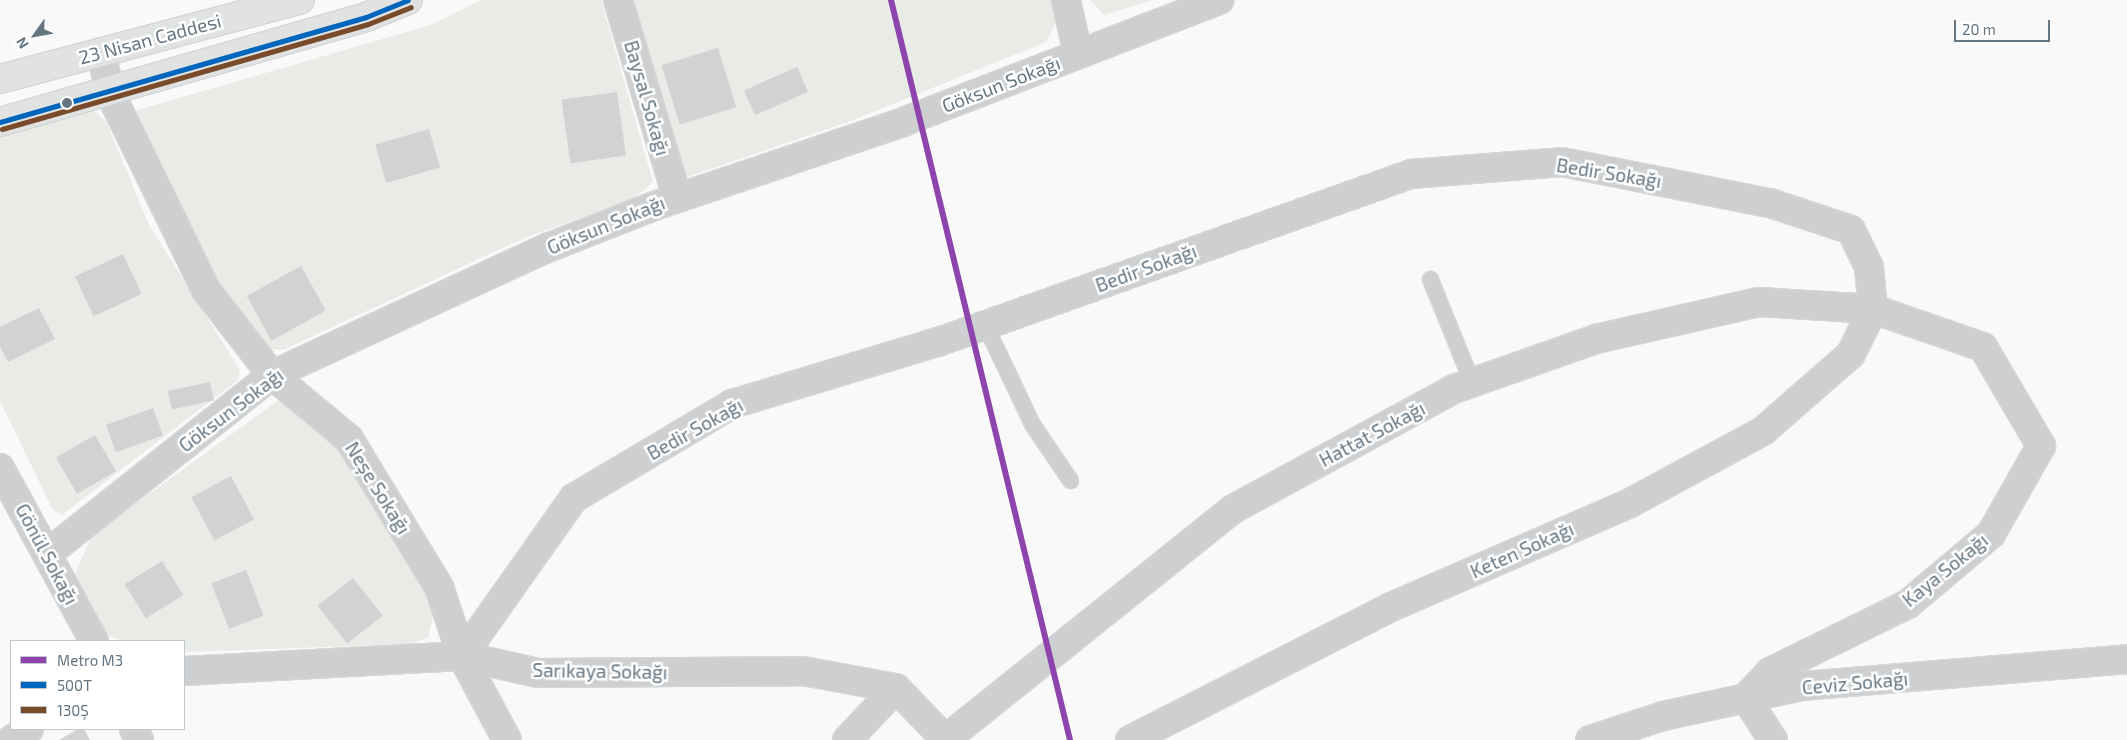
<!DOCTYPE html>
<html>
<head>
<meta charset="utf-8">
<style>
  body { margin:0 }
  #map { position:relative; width:2127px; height:740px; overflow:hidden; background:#f9f9f9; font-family:"Exo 2",sans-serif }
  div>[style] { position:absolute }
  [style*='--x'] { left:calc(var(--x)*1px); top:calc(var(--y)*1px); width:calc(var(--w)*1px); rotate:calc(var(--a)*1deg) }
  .green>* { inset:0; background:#e8ebe6 }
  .building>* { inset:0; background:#d0d2d3; transform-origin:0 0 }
  .roads { filter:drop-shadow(1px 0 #d5d6d7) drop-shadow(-1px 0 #d5d6d7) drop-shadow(0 1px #d5d6d7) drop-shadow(0 -1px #d5d6d7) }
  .lane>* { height:15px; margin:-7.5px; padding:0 7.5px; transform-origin:7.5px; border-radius:7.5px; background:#cecfd0 }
  .street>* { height:28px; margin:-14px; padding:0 14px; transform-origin:14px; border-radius:14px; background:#cecfd0 }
  .secondary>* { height:28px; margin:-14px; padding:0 14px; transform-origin:14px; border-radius:14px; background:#e1e2e2 }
  .bus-1>* { height:5px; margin:-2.5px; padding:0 2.5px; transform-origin:2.5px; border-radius:2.5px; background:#0065bd }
  .bus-2>* { height:5px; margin:-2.5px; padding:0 2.5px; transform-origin:2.5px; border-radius:2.5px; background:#7a4b2a }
  .metro-1>* { height:6px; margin:-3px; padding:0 3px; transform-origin:3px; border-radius:3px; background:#8e44ad }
  .dots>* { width:14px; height:14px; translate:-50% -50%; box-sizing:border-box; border:2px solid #fff; border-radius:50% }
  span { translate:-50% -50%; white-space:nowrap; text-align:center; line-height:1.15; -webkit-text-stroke:5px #fff; paint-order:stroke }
  .street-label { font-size:19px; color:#657683 }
  .legend { position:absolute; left:10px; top:640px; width:175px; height:90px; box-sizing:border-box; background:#fff; border:1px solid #c1c8cd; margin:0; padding:6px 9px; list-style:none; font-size:15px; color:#657683 }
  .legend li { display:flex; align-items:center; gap:10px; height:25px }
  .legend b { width:25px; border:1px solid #c1c8cd }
  .north { position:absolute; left:10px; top:10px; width:50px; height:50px; -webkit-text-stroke:4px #fff; paint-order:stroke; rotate:238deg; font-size:14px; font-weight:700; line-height:20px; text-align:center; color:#657683 }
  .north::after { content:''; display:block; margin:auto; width:18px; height:22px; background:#657683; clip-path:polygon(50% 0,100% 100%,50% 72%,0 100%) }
  .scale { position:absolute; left:1954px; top:20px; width:96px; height:22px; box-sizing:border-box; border:2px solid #657683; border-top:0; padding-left:6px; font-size:15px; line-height:18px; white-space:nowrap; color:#657683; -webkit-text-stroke:4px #fff; paint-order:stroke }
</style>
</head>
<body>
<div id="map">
  <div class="green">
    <i style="clip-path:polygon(481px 0,601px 0,653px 182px,635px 198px,524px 238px,283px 350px,260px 348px,211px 277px,139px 129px,134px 111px,431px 25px)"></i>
    <i style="clip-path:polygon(625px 0,1052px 0,1056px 22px,1046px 42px,851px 121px,684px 178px)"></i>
    <i style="clip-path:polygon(1090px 0,1152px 0,1104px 15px)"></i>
    <i style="clip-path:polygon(93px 110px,106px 121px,149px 225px,240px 370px,238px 380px,62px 515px,53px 510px,0 401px,0 136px)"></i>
    <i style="clip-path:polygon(279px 400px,346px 455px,436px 602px,428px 638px,409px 644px,184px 652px,184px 641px,124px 641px,101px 633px,72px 581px,92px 535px)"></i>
  </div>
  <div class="building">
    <i style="left:718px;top:48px;width:62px;height:59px;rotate:73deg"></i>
    <i style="left:797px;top:67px;width:27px;height:58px;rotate:66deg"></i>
    <i style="left:617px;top:92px;width:64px;height:56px;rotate:82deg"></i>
    <i style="left:429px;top:129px;width:40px;height:56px;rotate:74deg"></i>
    <i style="left:123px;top:254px;width:44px;height:53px;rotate:65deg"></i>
    <i style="left:301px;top:266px;width:51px;height:62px;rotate:61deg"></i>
    <i style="clip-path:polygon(39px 308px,55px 339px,8px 362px,0 347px,0 327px)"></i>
    <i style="left:210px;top:382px;width:19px;height:43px;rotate:78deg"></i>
    <i style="left:153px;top:408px;width:29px;height:50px;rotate:70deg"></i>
    <i style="left:95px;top:435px;width:42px;height:45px;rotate:60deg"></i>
    <i style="left:231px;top:476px;width:49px;height:45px;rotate:62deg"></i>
    <i style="left:162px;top:561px;width:40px;height:44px;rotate:58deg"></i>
    <i style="left:246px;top:570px;width:49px;height:37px;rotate:69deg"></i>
    <i style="left:353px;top:578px;width:48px;height:45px;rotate:52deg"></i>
    <i style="clip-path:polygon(78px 729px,84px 729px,90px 740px,59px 740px)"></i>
  </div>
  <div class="roads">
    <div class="lane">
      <i style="--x:1430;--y:279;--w:112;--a:68"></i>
      <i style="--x:985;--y:325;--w:110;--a:64.6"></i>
      <i style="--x:1032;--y:424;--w:68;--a:55.8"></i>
    </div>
    <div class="street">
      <i style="--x:618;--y:0;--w:206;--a:73.3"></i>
      <i style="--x:1066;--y:0;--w:55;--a:77.5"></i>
      <i style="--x:101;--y:52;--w:42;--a:77.6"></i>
      <i style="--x:110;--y:93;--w:219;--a:64"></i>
      <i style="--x:206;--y:290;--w:108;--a:52.2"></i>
      <i style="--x:272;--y:375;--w:100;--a:39.7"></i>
      <i style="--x:349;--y:439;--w:173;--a:58.7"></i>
      <i style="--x:439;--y:587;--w:73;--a:71.6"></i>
      <i style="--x:462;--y:656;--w:95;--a:61.8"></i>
      <i style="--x:0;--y:468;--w:197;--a:61.5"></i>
      <i style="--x:47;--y:554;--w:288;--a:-38.5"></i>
      <i style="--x:272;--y:375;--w:303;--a:-24.8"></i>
      <i style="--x:547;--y:248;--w:115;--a:-21.4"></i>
      <i style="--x:654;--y:206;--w:263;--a:-18.6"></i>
      <i style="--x:903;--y:122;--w:339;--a:-21.1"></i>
      <i style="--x:462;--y:656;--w:194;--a:-54.7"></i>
      <i style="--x:574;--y:498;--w:184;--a:-30.7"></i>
      <i style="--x:732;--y:404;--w:215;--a:-16.8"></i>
      <i style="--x:938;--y:342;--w:502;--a:-19.55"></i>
      <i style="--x:1411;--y:174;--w:151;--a:-4.5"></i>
      <i style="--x:1562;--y:162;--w:212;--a:11.2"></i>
      <i style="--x:1770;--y:203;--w:85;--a:18.4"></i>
      <i style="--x:1851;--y:230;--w:41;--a:64.1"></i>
      <i style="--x:1869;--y:267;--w:42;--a:84.6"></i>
      <i style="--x:184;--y:671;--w:278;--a:-3.1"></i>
      <i style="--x:462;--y:656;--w:78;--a:12.6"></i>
      <i style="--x:538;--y:673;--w:265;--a:-0.4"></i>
      <i style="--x:803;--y:671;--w:95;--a:10.4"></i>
      <i style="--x:896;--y:688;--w:72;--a:46.1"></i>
      <i style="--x:134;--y:729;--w:12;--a:66"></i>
      <i style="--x:946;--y:739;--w:368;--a:-38.7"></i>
      <i style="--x:1233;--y:509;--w:251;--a:-28.5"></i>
      <i style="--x:1454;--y:389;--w:151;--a:-19.4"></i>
      <i style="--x:1596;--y:339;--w:167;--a:-12.8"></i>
      <i style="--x:1759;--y:302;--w:114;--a:3.5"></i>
      <i style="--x:1873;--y:309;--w:116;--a:19.1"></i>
      <i style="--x:1983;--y:347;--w:115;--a:59.6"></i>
      <i style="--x:2041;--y:446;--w:101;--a:119.6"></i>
      <i style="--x:1991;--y:534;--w:109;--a:139.9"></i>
      <i style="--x:1908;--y:604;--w:154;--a:153.8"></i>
      <i style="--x:1770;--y:672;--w:35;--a:133"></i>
      <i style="--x:1746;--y:698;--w:50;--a:57.3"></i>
      <i style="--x:11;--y:740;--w:21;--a:-31"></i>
      <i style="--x:847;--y:740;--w:71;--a:-46.7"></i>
      <i style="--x:1130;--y:740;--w:293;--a:-27"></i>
      <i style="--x:1391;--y:607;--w:261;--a:-23.5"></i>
      <i style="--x:1630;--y:503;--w:151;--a:-28.4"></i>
      <i style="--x:1763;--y:431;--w:117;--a:-41.2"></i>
      <i style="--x:1851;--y:354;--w:50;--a:-63.9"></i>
      <i style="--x:1590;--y:740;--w:77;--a:-18.2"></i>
      <i style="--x:1663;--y:716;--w:142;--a:-12.2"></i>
      <i style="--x:1802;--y:686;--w:326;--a:-4.7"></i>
    </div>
    <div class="secondary">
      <i style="--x:0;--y:79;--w:310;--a:-14.8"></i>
      <i style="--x:0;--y:122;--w:381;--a:-16"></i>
      <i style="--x:366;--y:17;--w:45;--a:-22"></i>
    </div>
  </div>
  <div class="bus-1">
    <i style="--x:0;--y:122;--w:381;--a:-16"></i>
    <i style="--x:366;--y:17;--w:45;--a:-22"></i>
  </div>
  <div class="bus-2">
    <i style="--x:2;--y:129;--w:381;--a:-16"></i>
    <i style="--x:368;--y:24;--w:46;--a:-21.6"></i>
  </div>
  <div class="metro-1">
    <i style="--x:891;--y:0;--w:761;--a:76.4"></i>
  </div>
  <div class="dots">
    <i style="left:67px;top:103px;background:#657683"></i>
  </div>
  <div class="street-label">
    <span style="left:150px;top:39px;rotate:-15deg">23 Nisan Caddesi</span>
    <span style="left:1001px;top:84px;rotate:-21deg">Göksun Sokağı</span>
    <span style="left:647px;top:98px;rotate:74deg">Baysal Sokağı</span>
    <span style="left:1609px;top:173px;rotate:9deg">Bedir Sokağı</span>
    <span style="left:606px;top:225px;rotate:-22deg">Göksun Sokağı</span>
    <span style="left:1146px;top:268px;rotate:-20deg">Bedir Sokağı</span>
    <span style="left:231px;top:410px;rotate:-37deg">Göksun Sokağı</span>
    <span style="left:695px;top:429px;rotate:-29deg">Bedir Sokağı</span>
    <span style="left:1372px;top:434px;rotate:-28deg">Hattat Sokağı</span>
    <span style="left:378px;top:488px;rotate:58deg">Neşe Sokağı</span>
    <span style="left:1522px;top:550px;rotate:-24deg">Keten Sokağı</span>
    <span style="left:47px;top:554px;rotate:62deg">Gönül Sokağı</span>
    <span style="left:1945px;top:570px;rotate:-39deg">Kaya Sokağı</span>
    <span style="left:600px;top:671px;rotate:1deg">Sarıkaya Sokağı</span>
    <span style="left:1855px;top:683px;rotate:-5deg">Ceviz Sokağı</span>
  </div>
  <ul class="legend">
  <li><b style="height:6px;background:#8e44ad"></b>Metro M3</li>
  <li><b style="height:6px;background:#0065bd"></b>500T</li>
  <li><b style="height:6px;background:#7a4b2a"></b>130Ş</li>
  </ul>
  <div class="north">N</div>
  <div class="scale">20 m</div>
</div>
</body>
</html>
